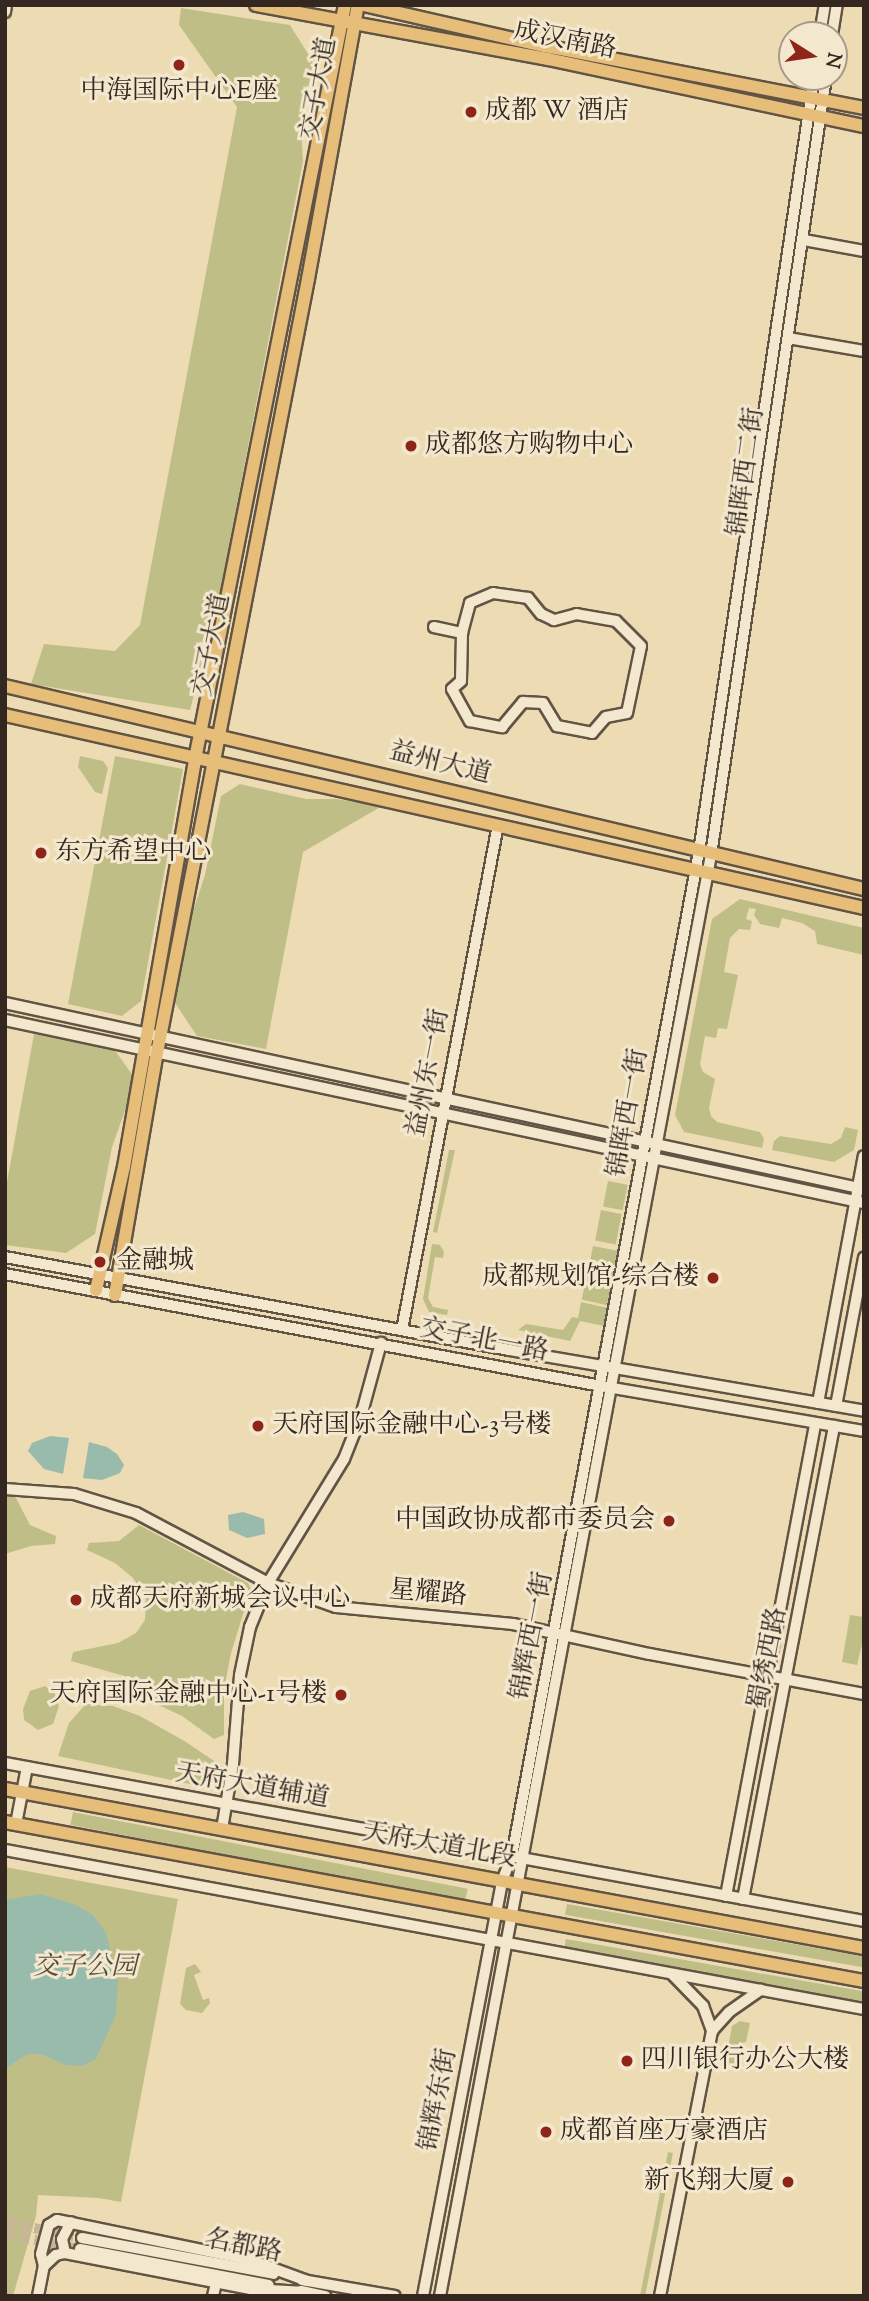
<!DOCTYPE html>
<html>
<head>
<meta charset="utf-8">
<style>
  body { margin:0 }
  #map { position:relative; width:869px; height:2301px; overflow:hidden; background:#eddbb4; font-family:"Sorts Mill Goudy","Noto Serif SC",serif }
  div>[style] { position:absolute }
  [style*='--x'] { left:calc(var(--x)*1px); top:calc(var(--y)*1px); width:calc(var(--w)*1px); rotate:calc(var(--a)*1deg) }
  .green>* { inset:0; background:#c0be87; transform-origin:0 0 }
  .water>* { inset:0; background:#99bbac }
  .minor-tunnel>* { height:10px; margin-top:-5px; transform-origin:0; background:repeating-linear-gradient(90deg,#c8b796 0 10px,transparent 0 15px) }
  .roads { filter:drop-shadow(2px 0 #625444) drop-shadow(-2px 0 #625444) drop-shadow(0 2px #625444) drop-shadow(0 -2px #625444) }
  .minor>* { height:10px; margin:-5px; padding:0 5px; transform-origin:5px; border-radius:5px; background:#f3e8ce }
  .major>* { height:12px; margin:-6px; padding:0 6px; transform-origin:6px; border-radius:6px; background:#e6be7a }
  .dots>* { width:19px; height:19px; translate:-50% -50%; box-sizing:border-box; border:4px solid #f3e8ce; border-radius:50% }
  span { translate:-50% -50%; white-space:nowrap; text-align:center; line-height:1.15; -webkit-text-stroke:6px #f3e8ce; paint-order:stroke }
  .street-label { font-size:26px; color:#33271f }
  .poi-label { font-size:26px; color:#33271f }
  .left { translate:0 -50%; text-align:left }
  .right { translate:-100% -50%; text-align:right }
  .park-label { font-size:26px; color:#564d39; font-style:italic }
  .frame { position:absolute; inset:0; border:7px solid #33271f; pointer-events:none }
  .north { position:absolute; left:778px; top:21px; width:70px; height:70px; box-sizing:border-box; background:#f3e8ce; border:2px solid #a69b88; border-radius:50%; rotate:102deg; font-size:19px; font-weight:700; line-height:28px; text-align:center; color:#33271f }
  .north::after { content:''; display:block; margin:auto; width:24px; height:32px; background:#8f2418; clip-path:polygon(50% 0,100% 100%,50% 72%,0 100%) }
</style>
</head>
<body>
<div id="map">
  <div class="green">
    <i style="clip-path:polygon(181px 8px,290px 25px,313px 62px,301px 127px,303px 161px,220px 592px,190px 710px,31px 684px,44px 644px,115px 651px,140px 625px,237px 107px,179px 25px)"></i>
    <i style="clip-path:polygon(80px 756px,103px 761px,108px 768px,102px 794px,95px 792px,78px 767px)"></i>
    <i style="clip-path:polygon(115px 756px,183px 769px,141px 1001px,122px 1016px,68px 1004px)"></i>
    <i style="clip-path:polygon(240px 784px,306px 799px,336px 799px,382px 806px,303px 852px,266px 1049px,197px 1036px,175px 1003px,189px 923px,205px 875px,221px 796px)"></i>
    <i style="clip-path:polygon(740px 899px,864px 928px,864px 955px,817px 944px,815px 931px,802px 923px,782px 918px,779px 928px,760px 924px,754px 915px,756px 909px,749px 908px,746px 919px,752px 921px,750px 930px,739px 929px,730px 938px,724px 972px,738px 975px,727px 1029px,718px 1028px,716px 1038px,705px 1036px,700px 1064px,703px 1072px,715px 1079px,709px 1108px,711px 1116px,717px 1122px,760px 1132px,764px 1139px,762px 1148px,684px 1132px,675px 1115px,712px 919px)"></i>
    <i style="clip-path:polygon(34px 1034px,114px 1049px,136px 1080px,112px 1147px,95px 1234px,66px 1253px,5px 1245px,5px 1193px)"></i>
    <i style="clip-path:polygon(845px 1127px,858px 1130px,854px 1150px,834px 1162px,772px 1150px,774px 1141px,780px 1136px,831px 1144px,841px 1138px)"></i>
    <i style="clip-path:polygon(449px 1150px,455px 1150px,437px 1233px,433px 1232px)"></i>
    <i style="left:608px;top:1181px;width:20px;height:26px;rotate:11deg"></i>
    <i style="left:601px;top:1210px;width:21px;height:31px;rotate:11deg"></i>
    <i style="clip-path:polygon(432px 1244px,440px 1245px,444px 1252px,443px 1258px,435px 1257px,428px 1298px,433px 1307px,448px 1310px,447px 1315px,429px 1312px,423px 1299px)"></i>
    <i style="left:593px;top:1246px;width:25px;height:28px;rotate:11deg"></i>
    <i style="left:587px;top:1276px;width:26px;height:24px;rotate:13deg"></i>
    <i style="clip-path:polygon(581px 1302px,608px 1308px,604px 1326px,580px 1321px,570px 1341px,518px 1330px,526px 1324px,563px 1330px,572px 1317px,578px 1318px)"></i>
    <i style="clip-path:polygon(15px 1496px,30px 1525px,56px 1536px,55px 1544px,31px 1546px,5px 1554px,5px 1497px)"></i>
    <i style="clip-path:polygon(139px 1525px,248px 1583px,251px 1589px,231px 1653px,224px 1690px,224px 1735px,214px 1739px,182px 1716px,131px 1692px,135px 1679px,71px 1661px,73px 1652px,118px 1643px,136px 1633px,145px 1620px,146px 1597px,133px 1578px,115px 1563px,87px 1550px,89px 1543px,119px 1541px)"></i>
    <i style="clip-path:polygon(850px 1615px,864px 1617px,864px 1636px,857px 1665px,842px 1662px)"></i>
    <i style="clip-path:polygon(45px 1686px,54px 1692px,59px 1706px,53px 1724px,38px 1730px,24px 1720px,23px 1709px,30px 1691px)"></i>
    <i style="clip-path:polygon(86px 1704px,113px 1706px,140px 1716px,186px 1742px,223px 1767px,223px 1791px,58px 1756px,69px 1723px)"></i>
    <i style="left:73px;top:1812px;width:402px;height:13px;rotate:11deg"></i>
    <i style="clip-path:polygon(5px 1867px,178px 1899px,121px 2202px,99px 2198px,38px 2195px,36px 2216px,13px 2296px,5px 2296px)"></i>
    <i style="left:567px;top:1904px;width:302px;height:11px;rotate:10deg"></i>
    <i style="left:566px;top:1939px;width:303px;height:12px;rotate:10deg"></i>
    <i style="clip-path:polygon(195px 1964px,201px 1972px,194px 1975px,203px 2000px,209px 1998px,210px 2003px,202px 2013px,186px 2010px,180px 2004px,186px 1968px)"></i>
    <i style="clip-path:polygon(740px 2021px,750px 2023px,746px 2042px,738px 2044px,734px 2067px,725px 2065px,732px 2026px)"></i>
    <i style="left:668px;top:2152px;width:5px;height:147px;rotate:11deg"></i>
  </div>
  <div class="water">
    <i style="clip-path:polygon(50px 1436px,69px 1438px,63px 1474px,44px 1469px,28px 1451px,32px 1443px)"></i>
    <i style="clip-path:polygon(89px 1442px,107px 1447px,117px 1454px,124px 1465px,120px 1473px,102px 1480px,83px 1478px)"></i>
    <i style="clip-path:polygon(243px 1512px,264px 1519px,265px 1534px,247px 1538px,229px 1530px,228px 1515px)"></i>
    <i style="clip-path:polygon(40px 1894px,74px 1904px,93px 1915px,106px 1933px,118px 1981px,116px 2015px,96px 2059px,82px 2066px,66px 2065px,41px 2054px,27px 2054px,5px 2069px,5px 1900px)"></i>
  </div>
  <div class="minor-tunnel">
    <i style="--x:5;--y:2222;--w:79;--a:11.7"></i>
    <i style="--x:5;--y:2234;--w:76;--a:11.3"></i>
  </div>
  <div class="roads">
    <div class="minor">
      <i style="--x:5;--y:12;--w:7;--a:-82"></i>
      <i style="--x:820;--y:35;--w:30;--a:-81"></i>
      <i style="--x:832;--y:35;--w:30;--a:-81"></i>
      <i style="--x:804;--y:240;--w:61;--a:10.4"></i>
      <i style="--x:788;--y:338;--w:77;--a:9.7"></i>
      <i style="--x:434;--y:627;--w:29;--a:12"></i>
      <i style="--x:462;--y:633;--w:48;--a:91.2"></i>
      <i style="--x:461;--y:681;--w:12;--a:138"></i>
      <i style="--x:452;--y:689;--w:37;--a:61"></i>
      <i style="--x:470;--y:721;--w:33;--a:11"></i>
      <i style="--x:502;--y:727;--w:33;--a:-50"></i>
      <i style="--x:523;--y:702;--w:20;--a:3"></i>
      <i style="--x:543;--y:703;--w:27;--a:59"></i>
      <i style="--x:557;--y:726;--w:36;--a:11"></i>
      <i style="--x:592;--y:733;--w:21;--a:-49"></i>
      <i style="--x:606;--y:717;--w:21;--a:-11"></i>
      <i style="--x:627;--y:713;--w:68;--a:-78.2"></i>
      <i style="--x:641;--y:646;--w:35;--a:-135"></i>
      <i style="--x:616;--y:621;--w:40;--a:-170"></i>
      <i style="--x:577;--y:614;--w:24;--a:165"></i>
      <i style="--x:554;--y:620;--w:14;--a:-155"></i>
      <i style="--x:541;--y:614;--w:21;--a:-129"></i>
      <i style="--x:528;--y:598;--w:35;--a:-172"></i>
      <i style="--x:493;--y:593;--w:25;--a:157"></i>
      <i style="--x:470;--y:603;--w:31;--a:105"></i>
      <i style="--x:5;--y:1003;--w:879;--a:12.22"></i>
      <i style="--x:5;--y:1020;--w:878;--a:12.03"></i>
      <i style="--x:5;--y:1257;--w:513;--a:10.45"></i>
      <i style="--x:509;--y:1350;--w:360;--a:9.7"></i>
      <i style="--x:5;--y:1274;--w:606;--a:10.64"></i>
      <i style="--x:601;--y:1386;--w:267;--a:9.7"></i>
      <i style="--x:402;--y:1330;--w:514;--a:-79.24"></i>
      <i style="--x:818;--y:1403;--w:251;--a:-79.5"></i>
      <i style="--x:836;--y:1406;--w:151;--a:-79.3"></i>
      <i style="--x:5;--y:1489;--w:69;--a:4.1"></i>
      <i style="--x:74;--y:1494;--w:65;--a:17"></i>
      <i style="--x:136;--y:1513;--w:149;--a:27.9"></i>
      <i style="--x:268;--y:1583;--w:72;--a:19.4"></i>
      <i style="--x:336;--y:1607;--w:178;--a:5.5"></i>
      <i style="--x:513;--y:1624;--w:140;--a:12.4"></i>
      <i style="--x:650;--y:1654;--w:218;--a:10.6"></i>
      <i style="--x:5;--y:1763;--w:873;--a:10.42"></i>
      <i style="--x:16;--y:1824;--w:58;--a:-79.1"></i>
      <i style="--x:222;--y:1829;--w:66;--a:-80.4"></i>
      <i style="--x:233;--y:1764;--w:89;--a:-85.5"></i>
      <i style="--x:240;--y:1675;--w:49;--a:-78.2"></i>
      <i style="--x:250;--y:1627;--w:48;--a:-67.8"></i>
      <i style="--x:268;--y:1583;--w:145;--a:-58.5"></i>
      <i style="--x:344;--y:1459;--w:46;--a:-68.4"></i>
      <i style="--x:361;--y:1416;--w:76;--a:-74.7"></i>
      <i style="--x:5;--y:1850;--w:874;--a:10.49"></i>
      <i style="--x:726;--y:1896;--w:481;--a:-79.3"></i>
      <i style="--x:743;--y:1899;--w:482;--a:-79.1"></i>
      <i style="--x:672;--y:1974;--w:45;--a:45.9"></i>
      <i style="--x:703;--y:2006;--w:27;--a:70"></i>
      <i style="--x:82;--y:2238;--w:195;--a:10.6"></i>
      <i style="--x:80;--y:2249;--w:192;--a:10.8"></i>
      <i style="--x:65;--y:2253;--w:14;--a:-102"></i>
      <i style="--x:62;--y:2239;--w:19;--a:-62"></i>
      <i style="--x:44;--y:2266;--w:16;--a:-43"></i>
      <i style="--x:56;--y:2255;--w:9;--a:-13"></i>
      <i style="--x:65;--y:2253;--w:189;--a:11"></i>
      <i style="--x:251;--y:2289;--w:55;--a:3.1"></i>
      <i style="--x:302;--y:2280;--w:94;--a:9.8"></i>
      <i style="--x:301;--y:2291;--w:25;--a:12"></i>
      <i style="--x:38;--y:2296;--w:31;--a:-79"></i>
      <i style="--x:44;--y:2266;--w:12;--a:-104"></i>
      <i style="--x:41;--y:2254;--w:30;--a:-75"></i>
      <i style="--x:49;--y:2225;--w:9;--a:-32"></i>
      <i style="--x:57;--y:2220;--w:197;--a:11.7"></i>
      <i style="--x:250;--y:2260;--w:61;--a:20.2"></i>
      <i style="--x:213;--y:2296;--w:13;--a:-77"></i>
      <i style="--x:423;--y:2296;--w:422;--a:-79.2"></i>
      <i style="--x:502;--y:1881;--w:27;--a:-68"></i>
      <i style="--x:512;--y:1856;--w:1021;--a:-79.45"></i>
      <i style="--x:699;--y:852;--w:783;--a:-81.56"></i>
      <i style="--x:440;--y:2296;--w:1466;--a:-79.35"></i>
      <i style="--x:711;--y:855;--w:786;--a:-81.59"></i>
      <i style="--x:660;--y:2296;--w:270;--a:-78.9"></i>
      <i style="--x:712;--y:2031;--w:25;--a:-48"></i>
      <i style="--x:729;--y:2012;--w:39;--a:-35"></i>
    </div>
    <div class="major">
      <i style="--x:256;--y:5;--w:297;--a:10.5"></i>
      <i style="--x:548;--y:59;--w:323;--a:12"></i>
      <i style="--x:364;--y:5;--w:186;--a:12.8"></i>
      <i style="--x:545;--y:46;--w:325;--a:11"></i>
      <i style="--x:5;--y:686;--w:883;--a:13.3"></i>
      <i style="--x:5;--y:715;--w:880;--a:12.66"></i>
      <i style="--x:96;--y:1290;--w:126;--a:-77.2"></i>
      <i style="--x:124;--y:1167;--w:414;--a:-80.1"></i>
      <i style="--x:195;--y:759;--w:769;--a:-78.75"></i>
      <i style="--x:115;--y:1295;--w:246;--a:-80.2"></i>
      <i style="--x:157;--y:1053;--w:789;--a:-78.96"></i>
      <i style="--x:308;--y:279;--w:279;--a:-79.7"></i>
      <i style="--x:5;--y:1789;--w:874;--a:10.49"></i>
      <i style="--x:5;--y:1822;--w:874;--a:10.49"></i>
    </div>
  </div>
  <div class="dots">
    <i style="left:179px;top:65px;background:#8f2418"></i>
    <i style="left:471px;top:112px;background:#8f2418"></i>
    <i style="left:411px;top:446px;background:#8f2418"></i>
    <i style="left:41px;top:853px;background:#8f2418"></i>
    <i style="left:100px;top:1262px;background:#8f2418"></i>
    <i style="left:713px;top:1278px;background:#8f2418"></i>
    <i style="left:258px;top:1426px;background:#8f2418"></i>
    <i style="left:669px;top:1521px;background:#8f2418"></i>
    <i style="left:76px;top:1600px;background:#8f2418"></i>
    <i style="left:341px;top:1695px;background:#8f2418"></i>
    <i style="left:627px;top:2061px;background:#8f2418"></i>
    <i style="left:546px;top:2132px;background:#8f2418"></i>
    <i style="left:788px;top:2182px;background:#8f2418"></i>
  </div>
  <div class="street-label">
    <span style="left:565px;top:41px;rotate:11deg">成汉南路</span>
    <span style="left:320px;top:89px;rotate:-80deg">交子大道</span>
    <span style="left:747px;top:472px;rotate:-82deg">锦晖西二街</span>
    <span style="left:213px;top:645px;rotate:-79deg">交子大道</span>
    <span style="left:440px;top:764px;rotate:14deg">益州大道</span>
    <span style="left:429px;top:1073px;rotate:-79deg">益州东一街</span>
    <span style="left:629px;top:1113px;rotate:-80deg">锦晖西一街</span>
    <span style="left:484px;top:1341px;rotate:11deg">交子北一路</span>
    <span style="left:428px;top:1594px;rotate:5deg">星耀路</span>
    <span style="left:533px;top:1636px;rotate:-79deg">锦辉西一街</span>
    <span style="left:769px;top:1659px;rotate:-79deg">蜀绣西路</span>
    <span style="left:252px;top:1787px;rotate:10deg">天府大道辅道</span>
    <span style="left:439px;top:1846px;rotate:10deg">天府大道北段</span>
    <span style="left:439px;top:2100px;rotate:-79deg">锦辉东街</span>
    <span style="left:243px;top:2247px;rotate:11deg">名都路</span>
  </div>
  <div class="poi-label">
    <span style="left:179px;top:92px">中海国际中心E座</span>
    <span class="left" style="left:485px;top:112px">成都 W 酒店</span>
    <span class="left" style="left:425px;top:446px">成都悠方购物中心</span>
    <span class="left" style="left:55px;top:853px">东方希望中心</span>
    <span class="left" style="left:116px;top:1262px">金融城</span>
    <span class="right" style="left:699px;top:1278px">成都规划馆-综合楼</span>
    <span class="left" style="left:272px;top:1426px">天府国际金融中心-3号楼</span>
    <span class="right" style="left:655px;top:1521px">中国政协成都市委员会</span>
    <span class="left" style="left:90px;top:1600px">成都天府新城会议中心</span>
    <span class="right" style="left:327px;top:1695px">天府国际金融中心-1号楼</span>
    <span class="left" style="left:641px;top:2061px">四川银行办公大楼</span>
    <span class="left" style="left:560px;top:2132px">成都首座万豪酒店</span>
    <span class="right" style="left:774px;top:2182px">新飞翔大厦</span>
  </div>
  <div class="park-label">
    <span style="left:85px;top:1968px">交子公园</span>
  </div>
  <div class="frame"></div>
  <div class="north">N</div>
</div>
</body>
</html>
